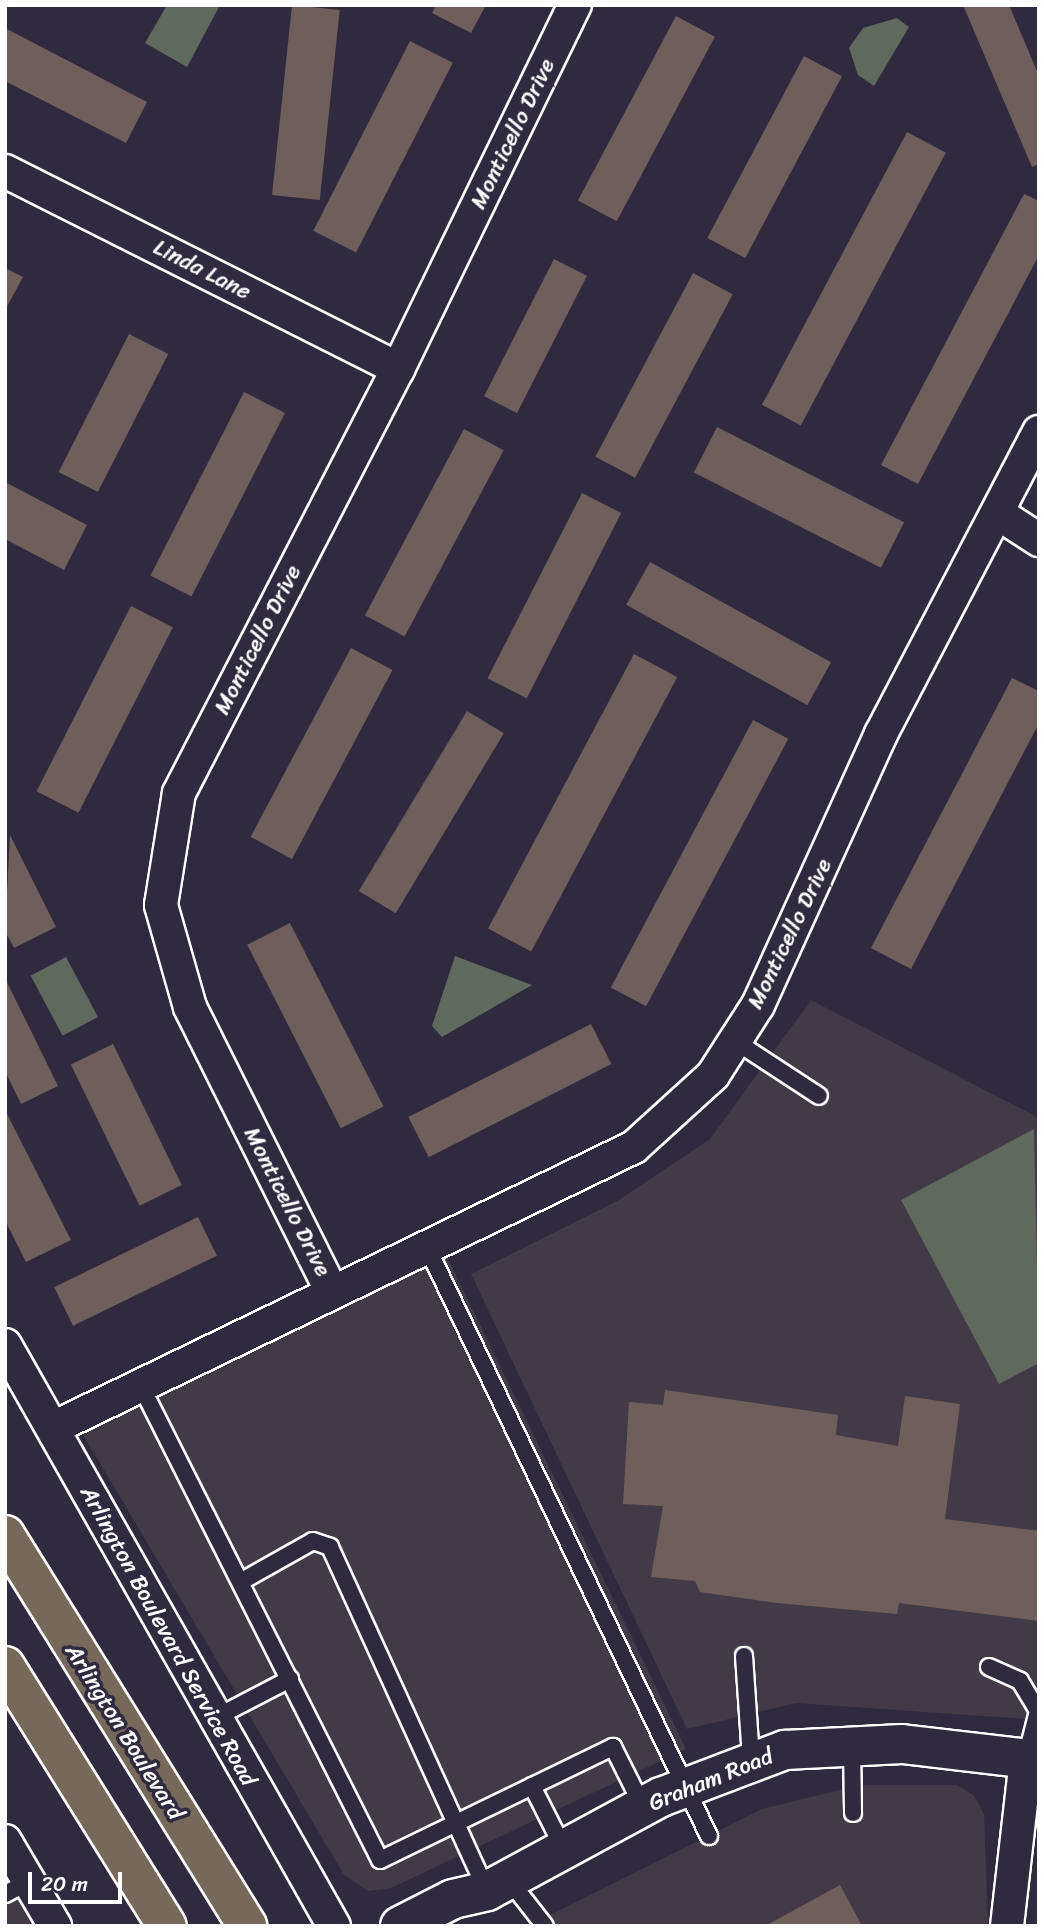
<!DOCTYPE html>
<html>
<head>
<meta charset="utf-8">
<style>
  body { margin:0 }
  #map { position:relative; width:1044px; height:1931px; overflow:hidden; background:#2f2a3d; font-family:Sriracha,sans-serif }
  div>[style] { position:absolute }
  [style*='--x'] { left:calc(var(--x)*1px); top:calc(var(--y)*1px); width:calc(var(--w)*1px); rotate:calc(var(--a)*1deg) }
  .built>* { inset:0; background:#423a46 }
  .green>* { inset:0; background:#5f695d; transform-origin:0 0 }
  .building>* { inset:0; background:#6f5f5c; transform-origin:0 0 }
  .roads { filter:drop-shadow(2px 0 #fff) drop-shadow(-2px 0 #fff) drop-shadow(0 2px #fff) drop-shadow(0 -2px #fff) }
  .lane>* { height:16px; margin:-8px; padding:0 8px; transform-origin:8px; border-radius:8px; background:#2f2a3d }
  .street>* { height:32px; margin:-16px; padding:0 16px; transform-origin:16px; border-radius:16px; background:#2f2a3d }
  .secondary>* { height:38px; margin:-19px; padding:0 19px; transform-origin:19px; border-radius:19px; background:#2f2a3d }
  .highway>* { height:38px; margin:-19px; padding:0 19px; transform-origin:19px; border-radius:19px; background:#76695c }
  span { translate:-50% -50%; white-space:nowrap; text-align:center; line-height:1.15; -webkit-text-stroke:7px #2f2a3d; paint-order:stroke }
  .street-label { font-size:23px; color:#fff }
  .frame { position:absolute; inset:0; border:7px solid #fff; pointer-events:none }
  .scale { position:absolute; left:28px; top:1872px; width:94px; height:32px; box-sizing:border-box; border:4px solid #fff; border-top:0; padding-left:9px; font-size:21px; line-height:24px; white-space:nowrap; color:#fff; -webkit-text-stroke:5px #2f2a3d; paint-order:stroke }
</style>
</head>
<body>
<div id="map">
  <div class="built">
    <i style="clip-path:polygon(811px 1000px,1039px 1118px,1039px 1720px,796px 1703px,687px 1729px,471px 1274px,619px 1200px,710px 1139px)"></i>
    <i style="clip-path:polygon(439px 1240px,686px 1749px,391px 1888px,368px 1891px,344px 1875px,72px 1416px)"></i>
    <i style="clip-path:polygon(860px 1785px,957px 1785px,974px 1796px,984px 1814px,988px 1926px,528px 1926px,762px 1809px)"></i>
    <i style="clip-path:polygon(5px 1868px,40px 1926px,5px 1926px)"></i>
  </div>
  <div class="green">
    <i style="clip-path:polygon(167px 5px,220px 5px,187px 67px,145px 43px)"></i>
    <i style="clip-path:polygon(897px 18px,909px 27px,874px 86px,858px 75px,849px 48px,863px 28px)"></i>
    <i style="clip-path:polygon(455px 956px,532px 985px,442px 1037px,432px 1026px)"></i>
    <i style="left:66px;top:957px;width:68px;height:40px;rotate:62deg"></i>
    <i style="clip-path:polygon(1034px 1129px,1039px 1363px,999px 1384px,901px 1200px)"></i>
  </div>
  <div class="building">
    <i style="left:292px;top:5px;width:48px;height:191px;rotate:6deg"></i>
    <i style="clip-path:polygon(436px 5px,486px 5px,471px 33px,432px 13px)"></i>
    <i style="clip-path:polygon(963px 5px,1009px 5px,1039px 76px,1039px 164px,1032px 167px)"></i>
    <i style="left:676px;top:16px;width:44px;height:209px;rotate:28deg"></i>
    <i style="clip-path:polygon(5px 28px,147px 102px,126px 143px,5px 81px)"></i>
    <i style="left:410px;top:41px;width:48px;height:213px;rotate:27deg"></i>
    <i style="left:804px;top:56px;width:43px;height:206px;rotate:28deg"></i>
    <i style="left:907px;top:132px;width:44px;height:309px;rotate:28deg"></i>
    <i style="clip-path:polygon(1024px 194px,1039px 201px,1039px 255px,918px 484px,881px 465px)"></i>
    <i style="left:554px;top:259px;width:37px;height:154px;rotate:27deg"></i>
    <i style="clip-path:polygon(5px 268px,23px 277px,5px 310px)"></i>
    <i style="left:693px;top:273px;width:45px;height:208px;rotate:28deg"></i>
    <i style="left:129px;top:334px;width:44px;height:155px;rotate:27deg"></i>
    <i style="left:244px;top:392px;width:46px;height:206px;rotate:27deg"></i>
    <i style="left:717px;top:427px;width:210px;height:51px;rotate:27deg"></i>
    <i style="left:464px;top:429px;width:45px;height:211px;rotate:28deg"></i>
    <i style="clip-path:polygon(5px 482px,87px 525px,64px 570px,5px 539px)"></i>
    <i style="left:582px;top:493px;width:44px;height:208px;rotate:27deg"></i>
    <i style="left:650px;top:562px;width:207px;height:49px;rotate:29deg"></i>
    <i style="left:131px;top:606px;width:47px;height:208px;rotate:27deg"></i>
    <i style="left:351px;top:648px;width:47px;height:214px;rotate:28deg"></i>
    <i style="left:634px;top:654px;width:49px;height:311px;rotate:28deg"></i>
    <i style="clip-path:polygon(1012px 678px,1039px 691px,1039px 723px,911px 969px,871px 948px)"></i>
    <i style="left:467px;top:711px;width:43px;height:210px;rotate:31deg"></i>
    <i style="left:753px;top:720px;width:40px;height:303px;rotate:28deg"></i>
    <i style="clip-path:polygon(10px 835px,56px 927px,14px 948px,5px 931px)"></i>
    <i style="left:290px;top:923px;width:206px;height:48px;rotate:63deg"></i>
    <i style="clip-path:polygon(5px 978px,58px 1086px,21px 1104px,5px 1071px)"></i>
    <i style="left:591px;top:1024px;width:45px;height:205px;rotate:63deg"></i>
    <i style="left:113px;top:1044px;width:157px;height:47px;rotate:64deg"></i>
    <i style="clip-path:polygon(5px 1110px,71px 1240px,26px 1262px,5px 1220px)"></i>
    <i style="left:198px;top:1217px;width:43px;height:160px;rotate:64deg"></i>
    <i style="clip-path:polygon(665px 1390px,838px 1415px,836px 1435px,898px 1446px,905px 1396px,960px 1404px,945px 1519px,1039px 1531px,1039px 1621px,899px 1603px,897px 1614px,777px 1603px,700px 1592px,695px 1581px,651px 1577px,663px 1506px,623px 1504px,629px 1402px,663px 1405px)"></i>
    <i style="clip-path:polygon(840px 1885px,862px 1926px,765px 1926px)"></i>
  </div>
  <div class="roads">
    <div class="lane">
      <i style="--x:735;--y:1041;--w:100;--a:33.2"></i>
      <i style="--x:427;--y:1247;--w:653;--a:64.42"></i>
      <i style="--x:140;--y:1384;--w:533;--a:63.24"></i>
      <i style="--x:380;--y:1860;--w:259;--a:-25.9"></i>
      <i style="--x:613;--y:1747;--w:67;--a:63.4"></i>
      <i style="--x:242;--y:1581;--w:81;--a:-29.4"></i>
      <i style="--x:313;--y:1541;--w:18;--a:19"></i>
      <i style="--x:330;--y:1547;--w:378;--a:65.5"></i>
      <i style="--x:744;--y:1656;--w:104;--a:86.1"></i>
      <i style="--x:989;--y:1667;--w:34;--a:24"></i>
      <i style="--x:1020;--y:1681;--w:35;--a:59"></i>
      <i style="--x:1038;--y:1711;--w:49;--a:104.3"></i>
      <i style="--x:213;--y:1719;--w:87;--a:-27.5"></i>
      <i style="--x:852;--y:1746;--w:67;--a:89.1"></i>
      <i style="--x:532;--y:1786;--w:71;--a:63.1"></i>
      <i style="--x:509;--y:1880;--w:58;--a:52"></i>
      <i style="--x:5;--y:1894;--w:27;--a:-27"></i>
    </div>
    <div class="street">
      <i style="--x:5;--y:171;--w:440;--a:26.7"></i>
      <i style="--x:999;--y:514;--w:48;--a:33"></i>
      <i style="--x:332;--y:1292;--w:318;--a:-116.5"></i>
      <i style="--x:190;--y:1007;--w:106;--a:-105.9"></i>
      <i style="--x:161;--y:905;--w:113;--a:-80.9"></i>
      <i style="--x:179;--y:793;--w:477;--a:-62.7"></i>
      <i style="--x:398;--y:369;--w:405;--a:-64.1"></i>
      <i style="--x:5;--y:1345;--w:668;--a:60.48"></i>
      <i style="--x:53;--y:1428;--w:645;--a:-25.81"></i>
      <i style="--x:634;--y:1147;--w:107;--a:-42.3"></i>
      <i style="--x:713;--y:1075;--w:83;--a:-57.3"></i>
      <i style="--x:758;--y:1005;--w:298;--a:-65.6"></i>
      <i style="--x:881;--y:734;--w:341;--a:-62.4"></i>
      <i style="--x:5;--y:1841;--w:99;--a:59.5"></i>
      <i style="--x:1007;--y:1926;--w:169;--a:-83.5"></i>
    </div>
    <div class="secondary">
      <i style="--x:400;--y:1926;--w:59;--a:-27"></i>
      <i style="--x:453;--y:1899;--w:35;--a:-13"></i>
      <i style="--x:487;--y:1891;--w:198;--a:-28.4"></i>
      <i style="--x:661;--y:1797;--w:133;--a:-20.8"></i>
      <i style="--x:785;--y:1750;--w:117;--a:-2.9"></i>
      <i style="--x:902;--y:1744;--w:138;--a:6.7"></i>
    </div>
    <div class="highway">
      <i style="--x:5;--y:1535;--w:460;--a:58.2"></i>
      <i style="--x:5;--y:1666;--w:306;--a:58.1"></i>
    </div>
  </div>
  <div class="street-label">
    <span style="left:513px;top:134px;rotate:-64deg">Monticello Drive</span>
    <span style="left:202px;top:270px;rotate:27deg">Linda Lane</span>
    <span style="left:258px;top:640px;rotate:-63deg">Monticello Drive</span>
    <span style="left:790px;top:934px;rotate:-64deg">Monticello Drive</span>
    <span style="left:287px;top:1202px;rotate:63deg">Monticello Drive</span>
    <span style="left:168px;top:1636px;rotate:61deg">Arlington Boulevard Service Road</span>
    <span style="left:124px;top:1732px;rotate:58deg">Arlington Boulevard</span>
    <span style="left:711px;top:1780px;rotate:-22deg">Graham Road</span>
  </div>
  <div class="frame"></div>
  <div class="scale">20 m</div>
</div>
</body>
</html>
